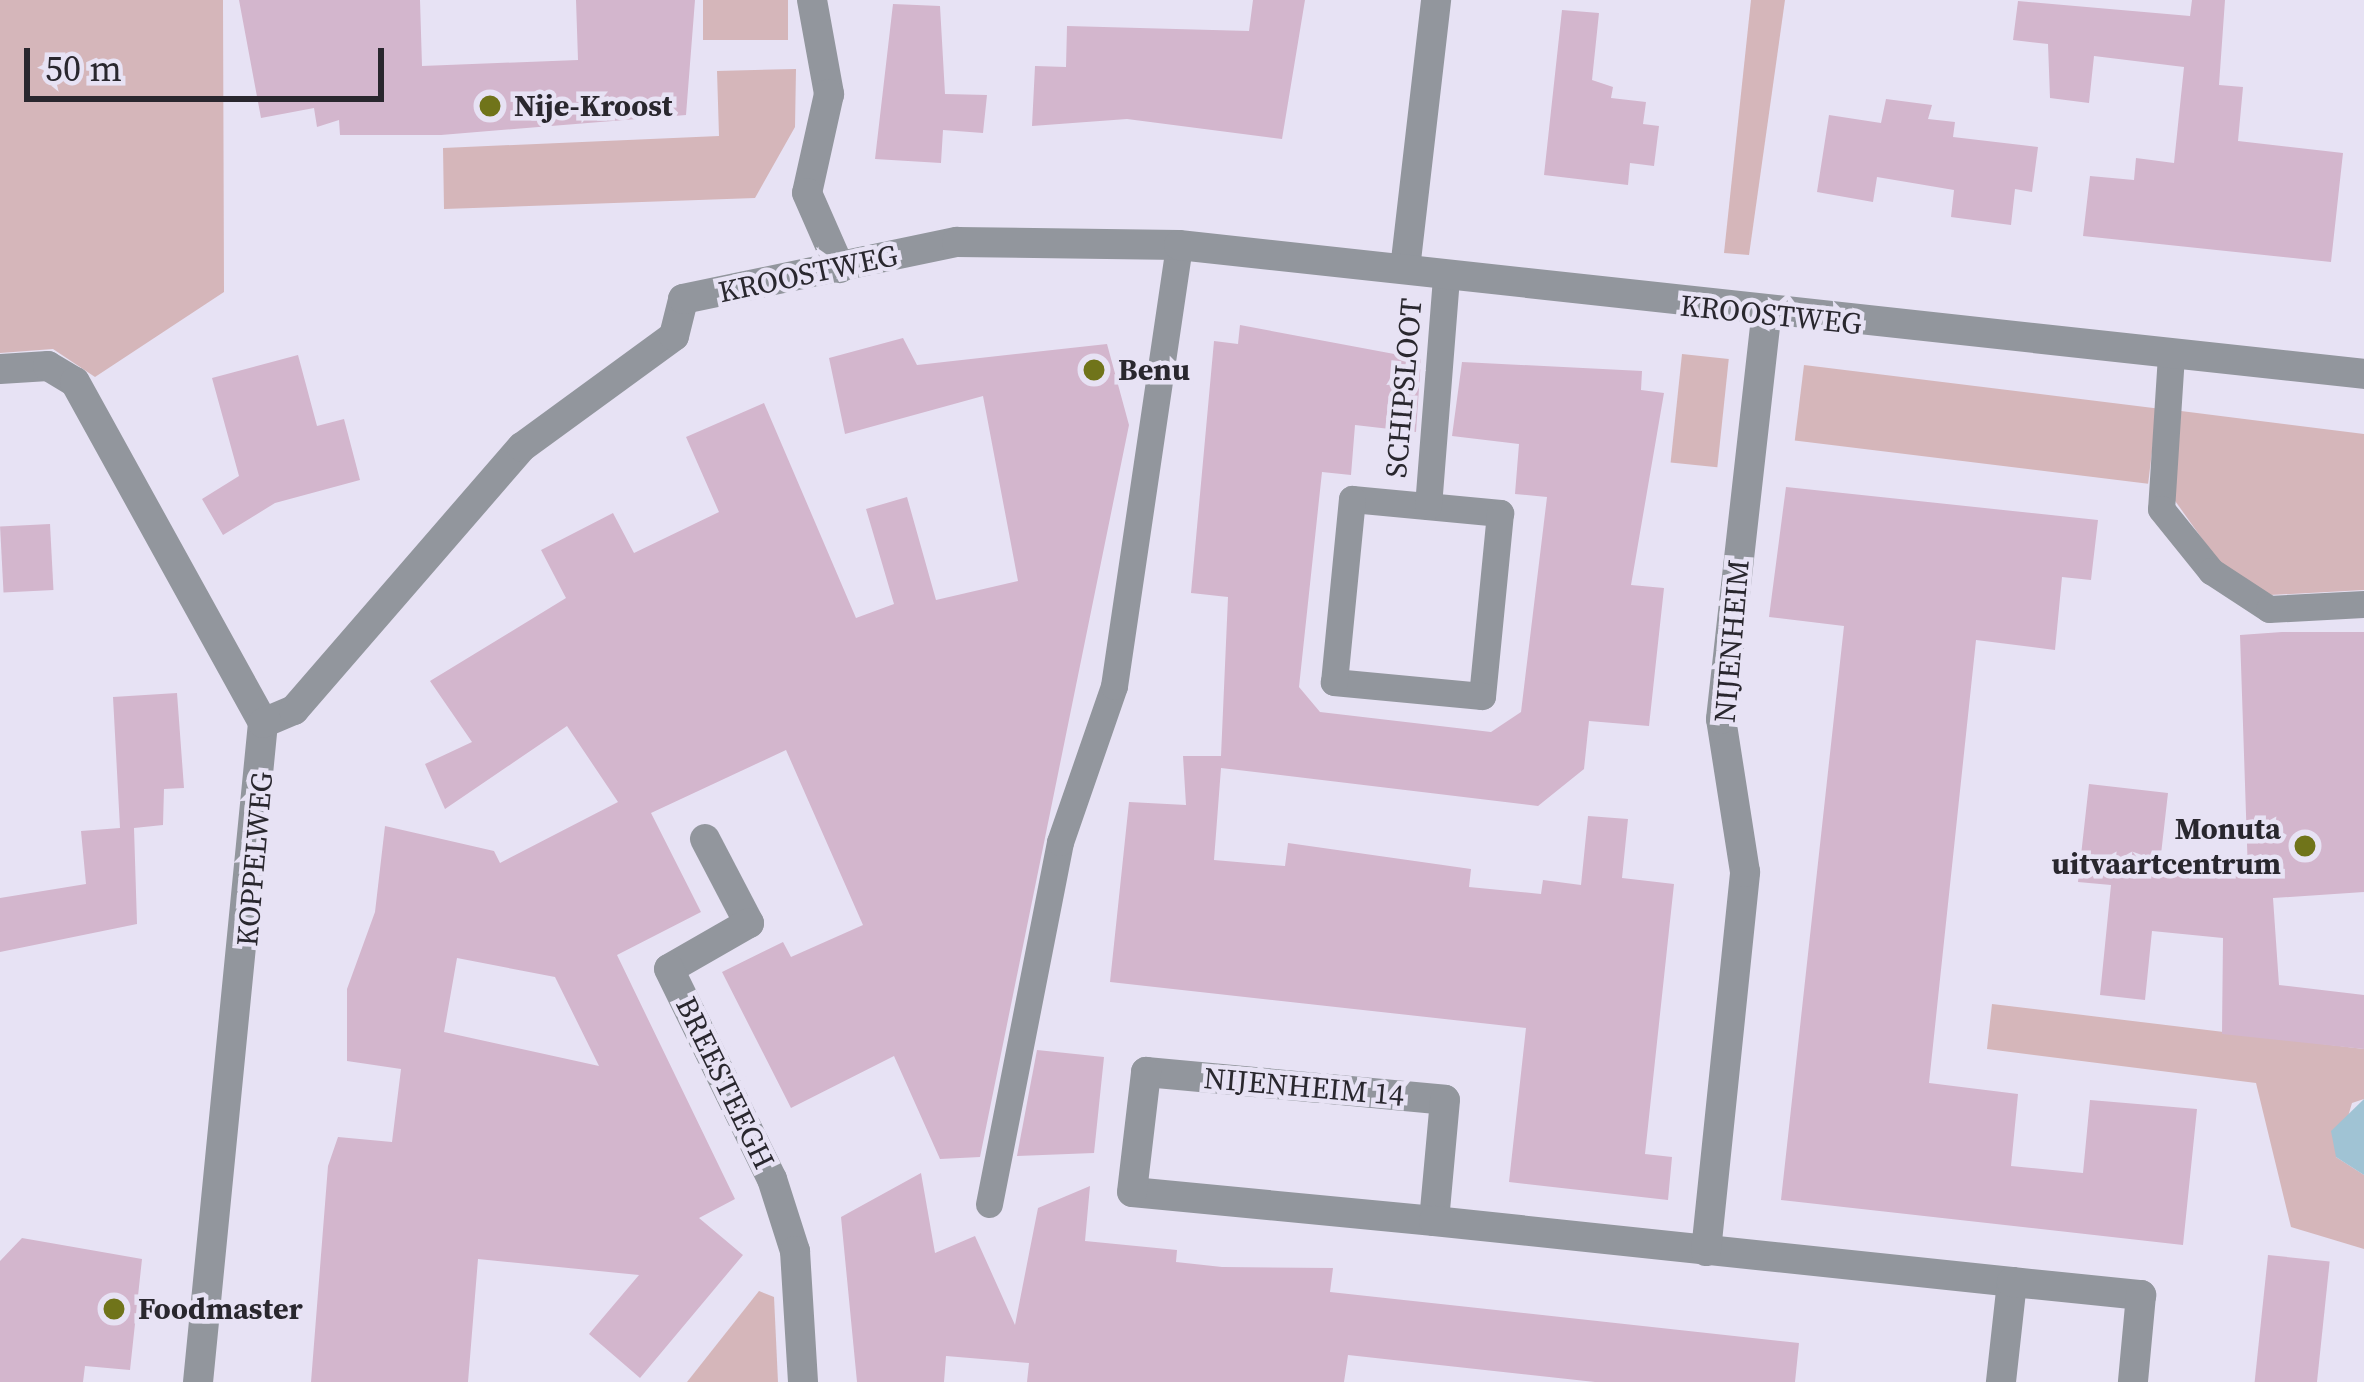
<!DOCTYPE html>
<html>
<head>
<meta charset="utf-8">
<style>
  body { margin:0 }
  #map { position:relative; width:2364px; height:1382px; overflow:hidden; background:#e7e2f4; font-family:"Source Serif 4",serif }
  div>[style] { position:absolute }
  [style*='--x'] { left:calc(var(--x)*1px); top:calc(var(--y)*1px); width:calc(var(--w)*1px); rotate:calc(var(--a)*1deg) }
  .green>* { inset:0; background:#d5b6ba; transform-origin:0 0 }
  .water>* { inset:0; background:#a0c3d4 }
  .building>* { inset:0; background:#d3b6cd; transform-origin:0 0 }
  .service>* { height:27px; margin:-13.5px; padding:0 13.5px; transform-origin:13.5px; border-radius:13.5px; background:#92969d }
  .minor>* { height:30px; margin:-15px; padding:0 15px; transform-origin:15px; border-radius:15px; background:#92969d }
  .dots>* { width:33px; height:33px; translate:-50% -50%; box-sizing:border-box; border:6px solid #e7e2f4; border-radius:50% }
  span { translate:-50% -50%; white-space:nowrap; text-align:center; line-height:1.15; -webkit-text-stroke:9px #e7e2f4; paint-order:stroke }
  .poi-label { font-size:30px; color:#29272e; font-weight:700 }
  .left { translate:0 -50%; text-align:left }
  .right { translate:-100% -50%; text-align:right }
  .street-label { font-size:30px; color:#29272e }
  .scale { position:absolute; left:24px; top:48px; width:360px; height:54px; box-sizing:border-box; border:6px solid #29272e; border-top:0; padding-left:15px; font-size:36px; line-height:42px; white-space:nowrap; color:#29272e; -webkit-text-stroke:9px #e7e2f4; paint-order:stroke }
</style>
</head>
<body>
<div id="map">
  <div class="green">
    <i style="clip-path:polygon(0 0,223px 0,224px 292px,95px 377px,53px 349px,0 353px)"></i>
    <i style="left:703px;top:0;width:85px;height:40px"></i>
    <i style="clip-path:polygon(1751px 0,1785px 0,1749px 255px,1724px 253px)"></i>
    <i style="clip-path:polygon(796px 69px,795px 127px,755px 198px,444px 209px,443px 148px,719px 136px,717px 71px)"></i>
    <i style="left:1682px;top:354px;width:47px;height:109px;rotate:6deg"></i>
    <i style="left:1804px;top:365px;width:356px;height:76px;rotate:7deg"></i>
    <i style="clip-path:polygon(2181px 411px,2364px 434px,2364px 590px,2270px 595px,2218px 561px,2173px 498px)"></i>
    <i style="clip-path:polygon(1992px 1004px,2364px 1049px,2364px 1099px,2352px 1103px,2336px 1157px,2364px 1175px,2364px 1249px,2291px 1227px,2256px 1083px,1987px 1049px)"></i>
    <i style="clip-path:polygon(759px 1291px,774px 1297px,778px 1382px,687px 1382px)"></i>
  </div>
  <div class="water">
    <i style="clip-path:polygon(2364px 1099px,2364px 1175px,2336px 1157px,2331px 1131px)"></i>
  </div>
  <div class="building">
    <i style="clip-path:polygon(239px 0,420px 0,422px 66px,578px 60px,576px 0,695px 0,686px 115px,441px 135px,340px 135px,339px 120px,317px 127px,314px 108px,261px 118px)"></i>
    <i style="clip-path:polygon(1253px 0,1305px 0,1282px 139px,1127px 119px,1032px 126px,1035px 66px,1066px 67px,1067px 26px,1249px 31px)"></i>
    <i style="clip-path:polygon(2192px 0,2225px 0,2219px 85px,2243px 87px,2238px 141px,2343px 153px,2331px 262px,2083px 236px,2090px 176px,2134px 180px,2136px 158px,2174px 163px,2184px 67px,2094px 56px,2089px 103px,2050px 98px,2048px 44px,2013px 40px,2018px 1px,2190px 16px)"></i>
    <i style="clip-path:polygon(893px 4px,940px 6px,945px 94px,987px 95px,983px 133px,943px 130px,941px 163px,875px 159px)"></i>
    <i style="clip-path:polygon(1562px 10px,1599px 13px,1592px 80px,1613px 87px,1611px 98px,1646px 102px,1643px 124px,1659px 126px,1654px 166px,1630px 163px,1628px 185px,1544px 175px)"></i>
    <i style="clip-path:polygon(1886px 99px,1932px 105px,1928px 119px,1955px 122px,1953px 137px,2038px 147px,2032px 192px,2015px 189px,2011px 225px,1951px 217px,1954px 190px,1877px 177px,1873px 202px,1817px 192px,1829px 115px,1881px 123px)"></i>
    <i style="clip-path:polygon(1240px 325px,1421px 359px,1416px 432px,1355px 425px,1351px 475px,1322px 472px,1299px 687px,1320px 712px,1491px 732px,1521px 712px,1547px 497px,1515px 494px,1519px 444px,1452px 436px,1462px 362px,1642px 371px,1641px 390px,1664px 393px,1631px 585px,1664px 588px,1649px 726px,1589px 721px,1584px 769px,1538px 806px,1221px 768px,1214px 860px,1285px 866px,1288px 843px,1471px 869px,1469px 887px,1541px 894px,1543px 880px,1581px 885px,1588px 816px,1628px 819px,1622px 878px,1674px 884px,1645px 1154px,1672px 1157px,1668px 1200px,1509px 1182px,1526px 1028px,1110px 982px,1129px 802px,1186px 805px,1183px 756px,1221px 756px,1228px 597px,1191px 593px,1214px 341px,1238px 344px)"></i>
    <i style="clip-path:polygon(evenodd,903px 338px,917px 365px,1107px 344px,1129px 425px,980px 1157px,940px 1159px,894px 1056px,791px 1108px,722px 972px,783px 942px,791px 957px,863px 925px,786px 750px,651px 813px,701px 912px,617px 955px,735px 1199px,699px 1218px,743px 1255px,640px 1378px,589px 1334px,639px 1275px,478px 1259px,468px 1382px,311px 1382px,328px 1166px,338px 1137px,392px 1142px,401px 1069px,347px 1061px,347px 989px,375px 912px,385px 826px,494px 851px,500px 863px,618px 802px,567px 726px,445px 809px,425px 764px,472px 742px,430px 681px,566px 598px,541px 550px,613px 513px,634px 553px,719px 512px,686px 437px,764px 403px,856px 618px,894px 604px,866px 509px,907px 497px,936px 600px,1018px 581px,983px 396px,845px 434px,829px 358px,903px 338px,457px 958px,555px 977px,599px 1066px,444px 1032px,457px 958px)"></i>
    <i style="clip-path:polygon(298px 355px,317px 426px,344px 419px,360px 480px,275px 503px,223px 535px,202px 499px,239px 476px,212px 378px)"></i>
    <i style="clip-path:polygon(1786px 487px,2098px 520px,2091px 580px,2062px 577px,2055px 650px,1976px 640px,1929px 1083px,2018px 1094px,2011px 1166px,2083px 1173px,2090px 1100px,2197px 1109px,2183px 1245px,1781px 1200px,1844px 626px,1769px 617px)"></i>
    <i style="left:50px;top:524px;width:66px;height:50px;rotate:87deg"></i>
    <i style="clip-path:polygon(2282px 632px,2364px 632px,2364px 892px,2273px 898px,2279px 985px,2364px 995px,2364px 1049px,2222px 1034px,2223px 938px,2152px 931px,2145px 1000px,2100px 995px,2111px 885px,2078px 882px,2089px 784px,2168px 793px,2160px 863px,2248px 874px,2240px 635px)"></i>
    <i style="clip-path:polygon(177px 693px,184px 788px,164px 789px,163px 825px,134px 828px,137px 924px,0 952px,0 898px,86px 884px,81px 831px,120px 828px,113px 697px)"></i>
    <i style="clip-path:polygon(1037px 1050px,1104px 1057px,1094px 1153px,1017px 1156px)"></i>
    <i style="clip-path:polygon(921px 1173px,935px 1253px,975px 1236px,1015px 1325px,1038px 1208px,1090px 1186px,1085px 1241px,1177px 1250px,1176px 1262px,1222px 1267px,1333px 1268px,1330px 1292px,1799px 1343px,1795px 1382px,1595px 1382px,1348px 1355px,1344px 1382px,1027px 1382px,1029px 1363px,946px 1356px,944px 1382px,857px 1382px,841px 1217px)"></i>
    <i style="clip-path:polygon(22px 1238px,142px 1259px,130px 1370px,85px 1366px,83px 1382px,0 1382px,0 1261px)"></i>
    <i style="left:2268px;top:1255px;width:62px;height:128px;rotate:6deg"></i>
  </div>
  <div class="service">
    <i style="--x:2171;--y:355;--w:154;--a:93.7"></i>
    <i style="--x:2161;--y:509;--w:80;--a:51.1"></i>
    <i style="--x:2211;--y:571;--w:69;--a:33.2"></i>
    <i style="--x:2269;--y:609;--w:95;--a:-3"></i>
    <i style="--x:1352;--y:499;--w:149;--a:5.4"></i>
    <i style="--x:1500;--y:513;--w:184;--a:95.6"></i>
    <i style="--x:1482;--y:696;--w:149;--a:-174.6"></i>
    <i style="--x:1334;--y:682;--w:184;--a:-84.4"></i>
    <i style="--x:1428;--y:506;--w:231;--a:-85.5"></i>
    <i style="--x:989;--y:1204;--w:369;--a:-78.9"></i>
    <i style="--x:1060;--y:842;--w:165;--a:-70.9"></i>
    <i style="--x:1114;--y:686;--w:446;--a:-81.6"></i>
  </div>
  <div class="minor">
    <i style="--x:812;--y:0;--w:96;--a:79.7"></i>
    <i style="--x:829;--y:94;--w:101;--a:102.5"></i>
    <i style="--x:807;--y:193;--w:82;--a:66.3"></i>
    <i style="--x:1405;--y:269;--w:271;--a:-83.4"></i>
    <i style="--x:0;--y:369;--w:48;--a:-3.6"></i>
    <i style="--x:48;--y:366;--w:31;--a:31"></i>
    <i style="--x:75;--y:382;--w:389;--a:61.1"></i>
    <i style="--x:263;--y:723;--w:662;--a:95.63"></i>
    <i style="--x:263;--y:723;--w:34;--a:-23"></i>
    <i style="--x:294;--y:710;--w:348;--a:-49.1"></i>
    <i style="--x:522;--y:447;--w:188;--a:-36.1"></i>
    <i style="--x:674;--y:336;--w:38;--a:-76"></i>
    <i style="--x:683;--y:299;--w:280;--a:-11.8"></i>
    <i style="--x:957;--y:242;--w:222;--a:0.8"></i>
    <i style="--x:1179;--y:245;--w:1192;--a:6.21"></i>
    <i style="--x:705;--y:839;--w:95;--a:62.4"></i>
    <i style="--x:749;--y:923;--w:92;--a:150.1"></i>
    <i style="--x:669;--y:969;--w:234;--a:63.9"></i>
    <i style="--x:772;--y:1179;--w:76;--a:72.3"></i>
    <i style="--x:795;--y:1251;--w:131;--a:86.5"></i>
    <i style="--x:1146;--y:1072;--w:300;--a:5.3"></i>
    <i style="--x:1445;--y:1100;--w:121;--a:95.2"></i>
    <i style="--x:1434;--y:1221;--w:303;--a:-174.5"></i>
    <i style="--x:1132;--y:1192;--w:121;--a:-83.3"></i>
    <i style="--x:1434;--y:1221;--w:581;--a:6.02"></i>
    <i style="--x:2012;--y:1282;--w:101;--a:96.3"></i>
    <i style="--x:1706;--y:1251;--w:381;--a:-84.1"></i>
    <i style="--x:1745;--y:872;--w:155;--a:-98.9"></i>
    <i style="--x:1721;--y:719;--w:405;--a:-83.6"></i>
    <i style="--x:2012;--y:1282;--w:130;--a:5.8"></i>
    <i style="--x:2141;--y:1295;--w:87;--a:95.3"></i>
  </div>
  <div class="dots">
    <i style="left:490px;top:106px;background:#70741a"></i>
    <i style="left:1094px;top:370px;background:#70741a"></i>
    <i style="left:2305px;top:846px;background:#70741a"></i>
    <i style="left:114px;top:1309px;background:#70741a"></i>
  </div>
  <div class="poi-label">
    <span class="left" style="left:514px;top:106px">Nije-Kroost</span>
    <span class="left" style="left:1118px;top:370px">Benu</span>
    <span class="right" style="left:2281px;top:846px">Monuta<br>uitvaartcentrum</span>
    <span class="left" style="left:138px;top:1309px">Foodmaster</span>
  </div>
  <div class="street-label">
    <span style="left:808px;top:274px;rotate:-12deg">KROOSTWEG</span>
    <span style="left:1771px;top:315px;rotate:6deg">KROOSTWEG</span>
    <span style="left:1404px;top:388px;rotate:-85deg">SCHIPSLOOT</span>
    <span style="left:1732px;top:641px;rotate:-85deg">NIJENHEIM</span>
    <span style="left:255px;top:859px;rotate:-85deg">KOPPELWEG</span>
    <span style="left:725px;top:1083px;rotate:64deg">BREESTEEGH</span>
    <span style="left:1304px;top:1087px;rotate:5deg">NIJENHEIM 14</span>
  </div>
  <div class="scale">50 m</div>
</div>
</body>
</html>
